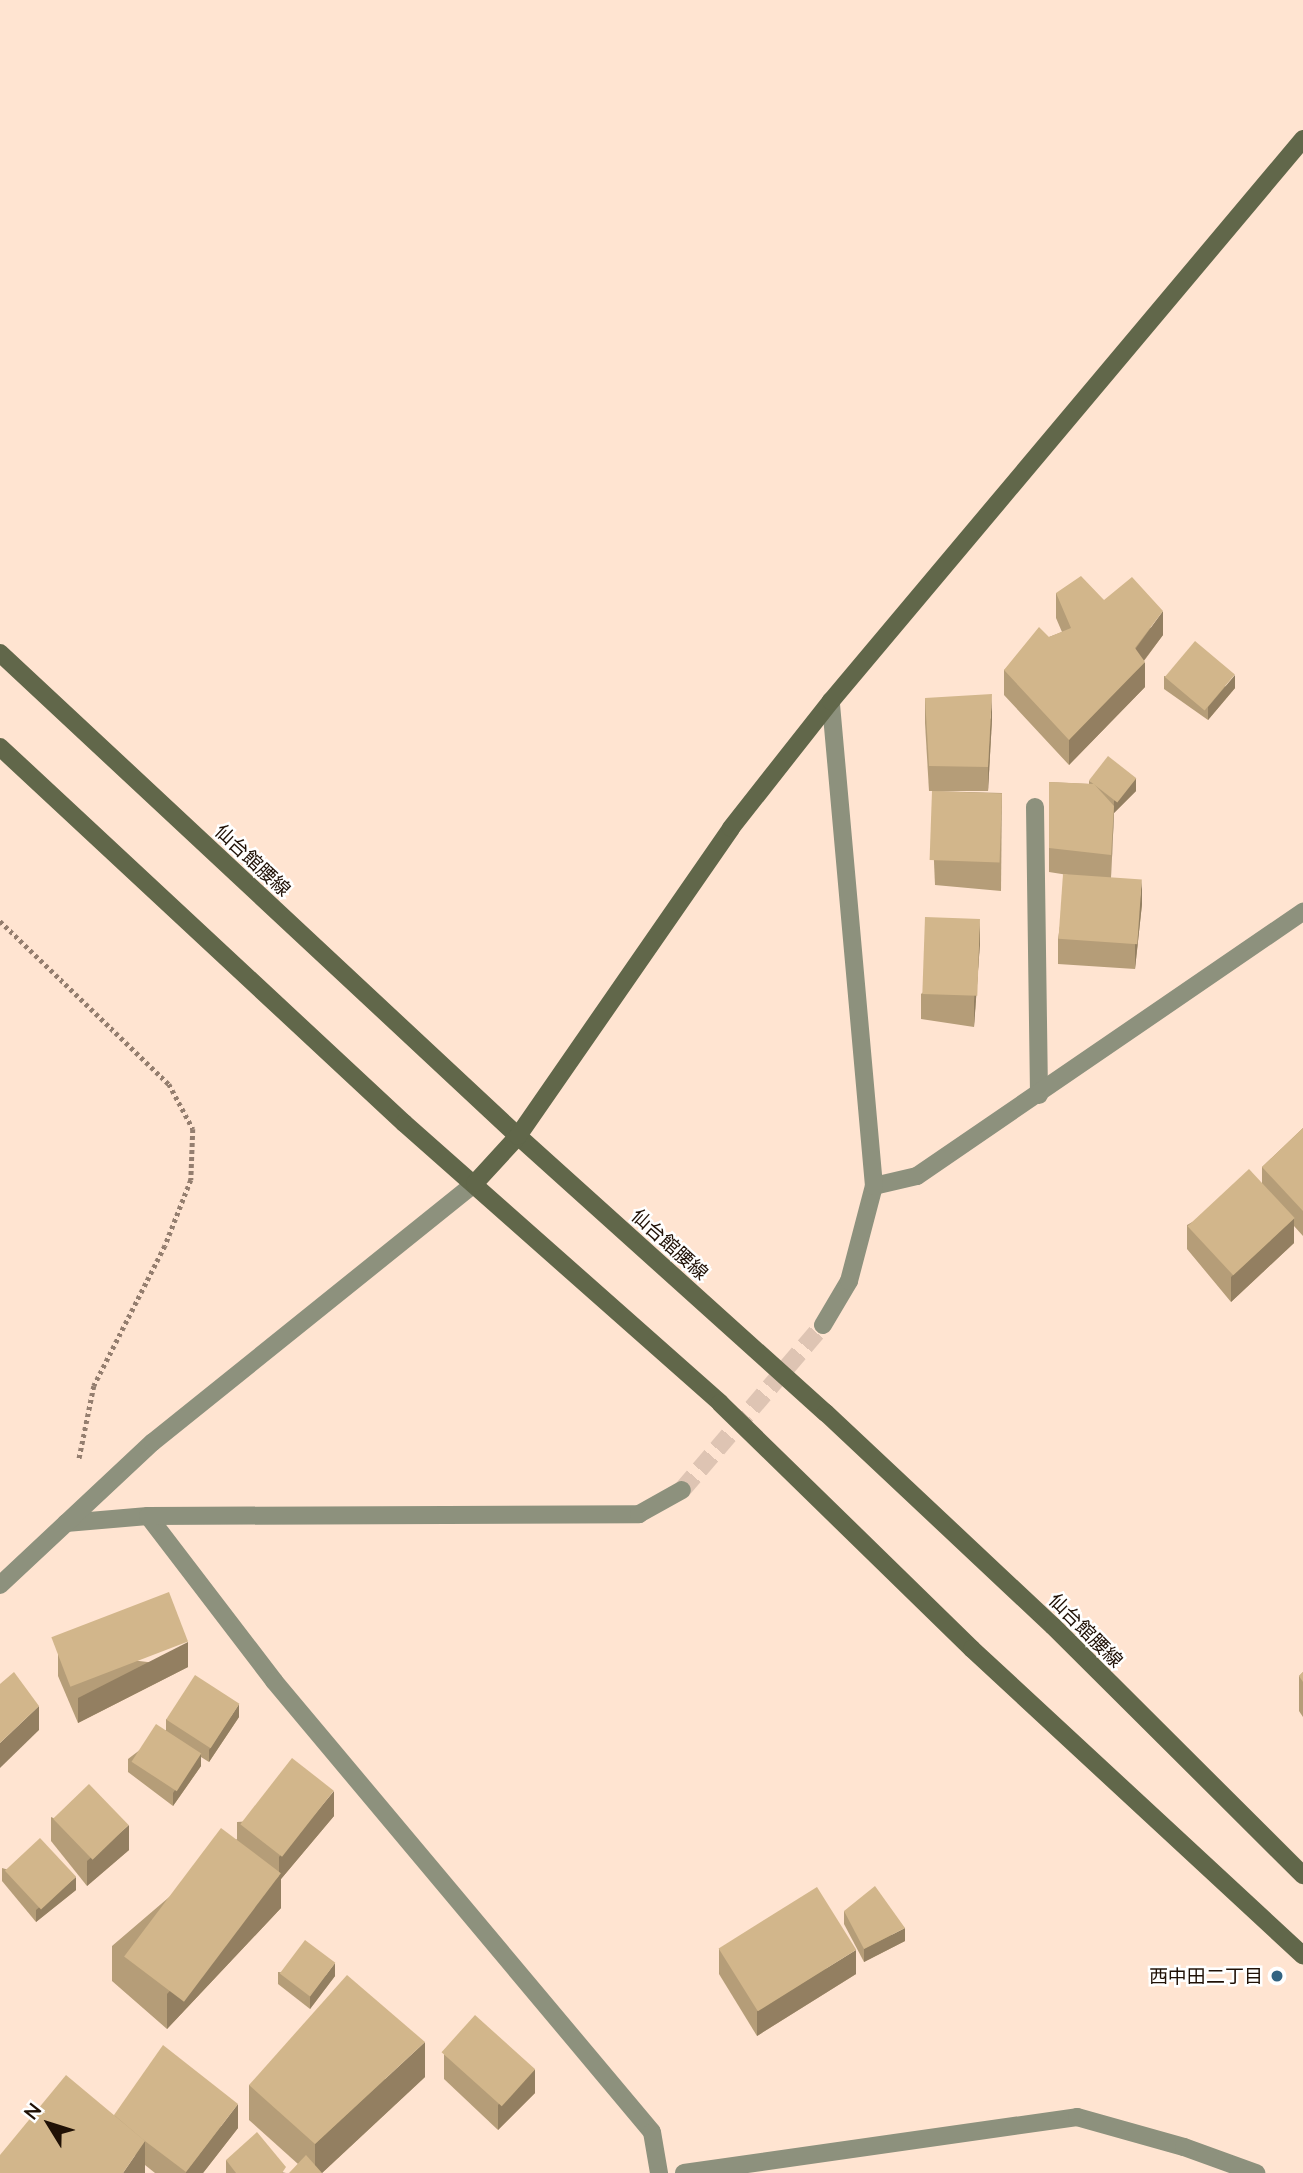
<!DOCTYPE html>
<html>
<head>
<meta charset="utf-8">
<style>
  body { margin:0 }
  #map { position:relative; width:1303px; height:2173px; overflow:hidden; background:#ffe4d1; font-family:Lato,"Noto Sans JP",sans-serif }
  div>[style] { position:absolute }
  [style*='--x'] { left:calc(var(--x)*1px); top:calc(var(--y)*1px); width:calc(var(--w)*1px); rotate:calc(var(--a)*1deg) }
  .street-tunnel>* { height:18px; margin-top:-9px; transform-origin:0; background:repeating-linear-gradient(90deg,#dec4b3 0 18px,transparent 0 27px) }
  .path>* { height:4.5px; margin-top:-2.25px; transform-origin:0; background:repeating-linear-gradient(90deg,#947e6f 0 3.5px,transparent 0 7px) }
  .street>* { height:18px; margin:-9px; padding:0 9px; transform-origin:9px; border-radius:9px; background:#8d917d }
  .secondary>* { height:18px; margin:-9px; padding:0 9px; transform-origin:9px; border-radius:9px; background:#61674a }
  .wall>* { inset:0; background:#b59d78 }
  .shaded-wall>* { inset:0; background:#937f61 }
  .building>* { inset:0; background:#d2b68b; transform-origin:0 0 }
  .dots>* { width:19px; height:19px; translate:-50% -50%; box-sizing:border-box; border:4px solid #fff; border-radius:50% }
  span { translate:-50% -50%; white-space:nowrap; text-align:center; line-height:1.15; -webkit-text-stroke:5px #fff; paint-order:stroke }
  .street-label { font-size:19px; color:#201106 }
  .poi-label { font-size:19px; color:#201106 }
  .right { translate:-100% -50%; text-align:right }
  .north { position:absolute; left:14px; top:2089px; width:70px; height:70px; -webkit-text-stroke:5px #fff; paint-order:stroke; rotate:308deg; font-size:19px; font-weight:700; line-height:28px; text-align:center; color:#201106 }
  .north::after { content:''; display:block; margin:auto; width:24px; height:32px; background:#201106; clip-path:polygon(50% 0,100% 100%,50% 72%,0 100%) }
</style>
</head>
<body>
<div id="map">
  <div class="street-tunnel">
    <i style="--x:682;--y:1490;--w:217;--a:-49.5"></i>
  </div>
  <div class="path">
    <i style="--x:0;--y:921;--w:235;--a:44"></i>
    <i style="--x:169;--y:1084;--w:51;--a:61.9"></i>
    <i style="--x:193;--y:1129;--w:51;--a:92.2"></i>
    <i style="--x:191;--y:1180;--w:71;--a:111.5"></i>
    <i style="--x:165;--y:1246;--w:157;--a:116.9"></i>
    <i style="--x:94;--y:1386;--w:76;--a:101.5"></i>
  </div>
  <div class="street">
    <i style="--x:1035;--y:807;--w:288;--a:89.2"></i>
    <i style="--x:874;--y:1186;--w:44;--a:-13.1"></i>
    <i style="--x:917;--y:1176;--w:468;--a:-34.4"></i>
    <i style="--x:823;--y:1325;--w:51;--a:-59.4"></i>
    <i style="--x:849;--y:1281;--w:98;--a:-75.3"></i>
    <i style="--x:874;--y:1186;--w:487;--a:-95.1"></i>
    <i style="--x:148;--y:1516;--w:208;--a:52.6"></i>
    <i style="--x:274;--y:1681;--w:588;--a:50.03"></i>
    <i style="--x:652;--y:2132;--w:42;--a:80.3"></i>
    <i style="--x:66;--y:1523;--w:82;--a:-4.9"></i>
    <i style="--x:148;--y:1516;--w:491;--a:-0.2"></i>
    <i style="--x:639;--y:1514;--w:49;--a:-29.2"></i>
    <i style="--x:0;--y:1585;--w:209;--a:-43.1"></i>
    <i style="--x:153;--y:1442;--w:413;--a:-38.8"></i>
    <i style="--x:684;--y:2173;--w:397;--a:-8.1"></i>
    <i style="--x:1077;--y:2117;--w:111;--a:15.7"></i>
    <i style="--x:1184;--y:2147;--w:77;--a:19.9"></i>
  </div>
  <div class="secondary">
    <i style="--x:0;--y:653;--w:708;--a:43"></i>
    <i style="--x:518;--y:1136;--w:414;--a:42"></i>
    <i style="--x:826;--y:1413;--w:311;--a:43.2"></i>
    <i style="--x:1053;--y:1626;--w:353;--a:44.9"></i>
    <i style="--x:0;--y:747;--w:552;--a:42.94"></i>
    <i style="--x:404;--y:1123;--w:422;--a:41.5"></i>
    <i style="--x:720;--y:1403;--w:352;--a:44.3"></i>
    <i style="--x:972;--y:1649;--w:451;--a:42.8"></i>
    <i style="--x:475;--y:1183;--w:64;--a:-47.5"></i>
    <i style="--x:518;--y:1136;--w:374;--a:-55.3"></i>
    <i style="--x:731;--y:828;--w:162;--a:-51.8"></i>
    <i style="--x:831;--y:701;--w:734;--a:-49.97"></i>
  </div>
  <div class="wall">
    <i style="clip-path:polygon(1056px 593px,1104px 600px,1163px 635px,1144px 661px,1145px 687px,1069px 765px,1004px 695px,1004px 670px,1049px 637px,1062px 632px,1056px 618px)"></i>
    <i style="clip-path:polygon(1164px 676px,1235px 688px,1208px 720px,1164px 689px)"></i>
    <i style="clip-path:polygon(925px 698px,992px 719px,988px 791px,929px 791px,925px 723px)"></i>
    <i style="clip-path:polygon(1089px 781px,1136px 791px,1114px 813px,1111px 878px,1142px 904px,1135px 969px,1058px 964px,1058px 939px,1068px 875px,1049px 872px,1049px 782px,1089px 784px)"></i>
    <i style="clip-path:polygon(932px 791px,1002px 793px,1001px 891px,935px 885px,932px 816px)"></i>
    <i style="clip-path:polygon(980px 943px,974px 1027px,921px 1019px,921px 994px)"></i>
    <i style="clip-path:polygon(1303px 1128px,1303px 1236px,1294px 1226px,1294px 1243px,1231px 1302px,1187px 1249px,1187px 1225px,1262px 1183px,1262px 1167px)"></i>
    <i style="clip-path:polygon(58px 1651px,188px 1667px,78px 1723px,58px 1676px)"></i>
    <i style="clip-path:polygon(1303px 1672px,1303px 1717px,1299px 1711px,1299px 1676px)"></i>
    <i style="clip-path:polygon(239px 1717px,209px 1762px,201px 1757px,201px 1766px,173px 1806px,128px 1772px,128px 1759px,166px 1730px,166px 1719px)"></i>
    <i style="clip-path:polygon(334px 1816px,281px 1879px,281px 1908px,167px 2029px,112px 1981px,112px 1946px,237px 1839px,237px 1822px)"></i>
    <i style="clip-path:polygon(51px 1817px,129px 1850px,87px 1886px,51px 1841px)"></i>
    <i style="clip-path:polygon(2px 1868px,76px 1890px,36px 1922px,2px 1881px)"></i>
    <i style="clip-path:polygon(844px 1911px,905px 1941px,864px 1962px,844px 1924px)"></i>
    <i style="clip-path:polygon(719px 1949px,856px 1974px,757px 2036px,719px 1974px)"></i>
    <i style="clip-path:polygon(278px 1972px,335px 1976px,310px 2009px,278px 1984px)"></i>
    <i style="clip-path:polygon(444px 2054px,535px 2093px,498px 2130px,444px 2079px)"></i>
    <i style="clip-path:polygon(425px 2077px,322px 2173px,298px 2164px,249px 2120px,249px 2085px)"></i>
    <i style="clip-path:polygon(114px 2115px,238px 2128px,203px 2173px,155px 2173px,145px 2165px,145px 2173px)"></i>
    <i style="clip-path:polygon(226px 2160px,286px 2173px,226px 2173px)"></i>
  </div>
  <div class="shaded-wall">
    <i style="clip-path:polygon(1163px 611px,1163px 635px,1135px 672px,1145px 662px,1145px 687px,1069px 765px,1069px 740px)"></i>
    <i style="clip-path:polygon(1235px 675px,1235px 688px,1208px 720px,1208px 707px)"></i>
    <i style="clip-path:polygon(992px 694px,992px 719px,988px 791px,988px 767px)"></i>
    <i style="clip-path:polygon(1136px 778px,1136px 791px,1114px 813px,1111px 880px,1114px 801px)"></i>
    <i style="clip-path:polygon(1142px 880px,1142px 904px,1135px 969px,1135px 944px)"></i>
    <i style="clip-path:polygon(980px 919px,980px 943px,974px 1027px,974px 1002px)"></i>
    <i style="clip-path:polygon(1294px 1218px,1294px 1243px,1231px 1302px,1231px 1277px)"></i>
    <i style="clip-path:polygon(188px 1642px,188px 1667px,78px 1723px,78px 1698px)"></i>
    <i style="clip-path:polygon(239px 1704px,239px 1717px,209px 1762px,209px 1750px)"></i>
    <i style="clip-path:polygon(39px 1706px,39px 1730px,0 1768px,0 1743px)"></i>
    <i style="clip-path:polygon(201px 1753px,201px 1766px,173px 1806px,173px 1793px)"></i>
    <i style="clip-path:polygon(334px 1791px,334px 1816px,281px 1879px,281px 1908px,167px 2029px,167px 1994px,279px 1876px,279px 1857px)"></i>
    <i style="clip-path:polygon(129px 1825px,129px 1850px,87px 1886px,87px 1861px)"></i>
    <i style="clip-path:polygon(76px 1877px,76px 1890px,36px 1922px,36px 1910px)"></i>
    <i style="clip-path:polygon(905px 1928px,905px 1941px,864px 1962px,864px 1949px)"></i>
    <i style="clip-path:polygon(856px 1950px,856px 1974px,757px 2036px,757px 2011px)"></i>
    <i style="clip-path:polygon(335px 1963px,335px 1976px,310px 2009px,310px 1996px)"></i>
    <i style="clip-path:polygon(425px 2042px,425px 2077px,322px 2173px,315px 2173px,315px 2144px)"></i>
    <i style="clip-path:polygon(535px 2069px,535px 2093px,498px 2130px,498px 2105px)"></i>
    <i style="clip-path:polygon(238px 2104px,238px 2128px,203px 2173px,186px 2173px,186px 2172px)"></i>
    <i style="clip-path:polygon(145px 2141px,145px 2173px,123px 2173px)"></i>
  </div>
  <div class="building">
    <i style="clip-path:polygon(1081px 576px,1104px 600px,1132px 577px,1163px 611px,1135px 648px,1145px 662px,1069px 740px,1004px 670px,1039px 627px,1049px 637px,1071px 628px,1056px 593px)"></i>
    <i style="left:1195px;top:641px;width:52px;height:47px;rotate:40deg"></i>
    <i style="clip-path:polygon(992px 694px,988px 767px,929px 766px,925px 698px)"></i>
    <i style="left:1108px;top:756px;width:36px;height:31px;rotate:38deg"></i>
    <i style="clip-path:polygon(1049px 782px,1094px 784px,1114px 806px,1111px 855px,1049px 848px)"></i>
    <i style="left:932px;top:791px;width:70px;height:69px;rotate:2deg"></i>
    <i style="left:1063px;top:874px;width:79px;height:65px;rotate:4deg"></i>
    <i style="left:925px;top:917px;width:55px;height:77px;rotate:2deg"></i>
    <i style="clip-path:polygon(1303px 1128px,1303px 1211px,1262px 1167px)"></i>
    <i style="left:1249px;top:1169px;width:67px;height:84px;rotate:47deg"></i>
    <i style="left:169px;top:1592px;width:53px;height:126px;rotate:69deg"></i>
    <i style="clip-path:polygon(14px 1672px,39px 1706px,0 1743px,0 1684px)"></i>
    <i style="clip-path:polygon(1303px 1672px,1303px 1682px,1299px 1676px)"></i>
    <i style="left:195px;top:1675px;width:53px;height:53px;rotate:33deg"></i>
    <i style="left:156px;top:1724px;width:54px;height:45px;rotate:33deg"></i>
    <i style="left:292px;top:1758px;width:53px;height:84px;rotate:38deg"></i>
    <i style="left:89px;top:1784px;width:57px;height:50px;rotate:46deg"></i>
    <i style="left:221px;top:1828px;width:75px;height:161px;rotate:37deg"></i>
    <i style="left:40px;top:1838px;width:53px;height:48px;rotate:47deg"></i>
    <i style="clip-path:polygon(875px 1886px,905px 1928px,864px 1949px,844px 1911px)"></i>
    <i style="left:817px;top:1887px;width:74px;height:116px;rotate:58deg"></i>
    <i style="left:305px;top:1940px;width:38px;height:42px;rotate:37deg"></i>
    <i style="clip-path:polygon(347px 1975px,425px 2042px,315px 2144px,249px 2085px)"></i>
    <i style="left:475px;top:2015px;width:81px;height:50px;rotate:42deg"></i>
    <i style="clip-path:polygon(163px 2045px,238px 2104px,186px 2172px,141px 2138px,114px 2115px)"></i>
    <i style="clip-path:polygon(66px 2075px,145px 2141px,123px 2173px,0 2173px,0 2155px)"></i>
    <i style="clip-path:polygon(257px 2132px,286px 2167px,282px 2173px,236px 2173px,226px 2160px)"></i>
    <i style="clip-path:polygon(306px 2155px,322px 2173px,289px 2173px)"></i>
  </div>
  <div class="dots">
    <i style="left:1277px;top:1976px;background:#326381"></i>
  </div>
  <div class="street-label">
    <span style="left:253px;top:860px;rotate:43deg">仙台館腰線</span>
    <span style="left:670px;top:1244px;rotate:42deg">仙台館腰線</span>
    <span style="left:1086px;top:1630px;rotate:45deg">仙台館腰線</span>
  </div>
  <div class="poi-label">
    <span class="right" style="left:1263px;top:1976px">西中田二丁目</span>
  </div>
  <div class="north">N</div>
</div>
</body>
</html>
